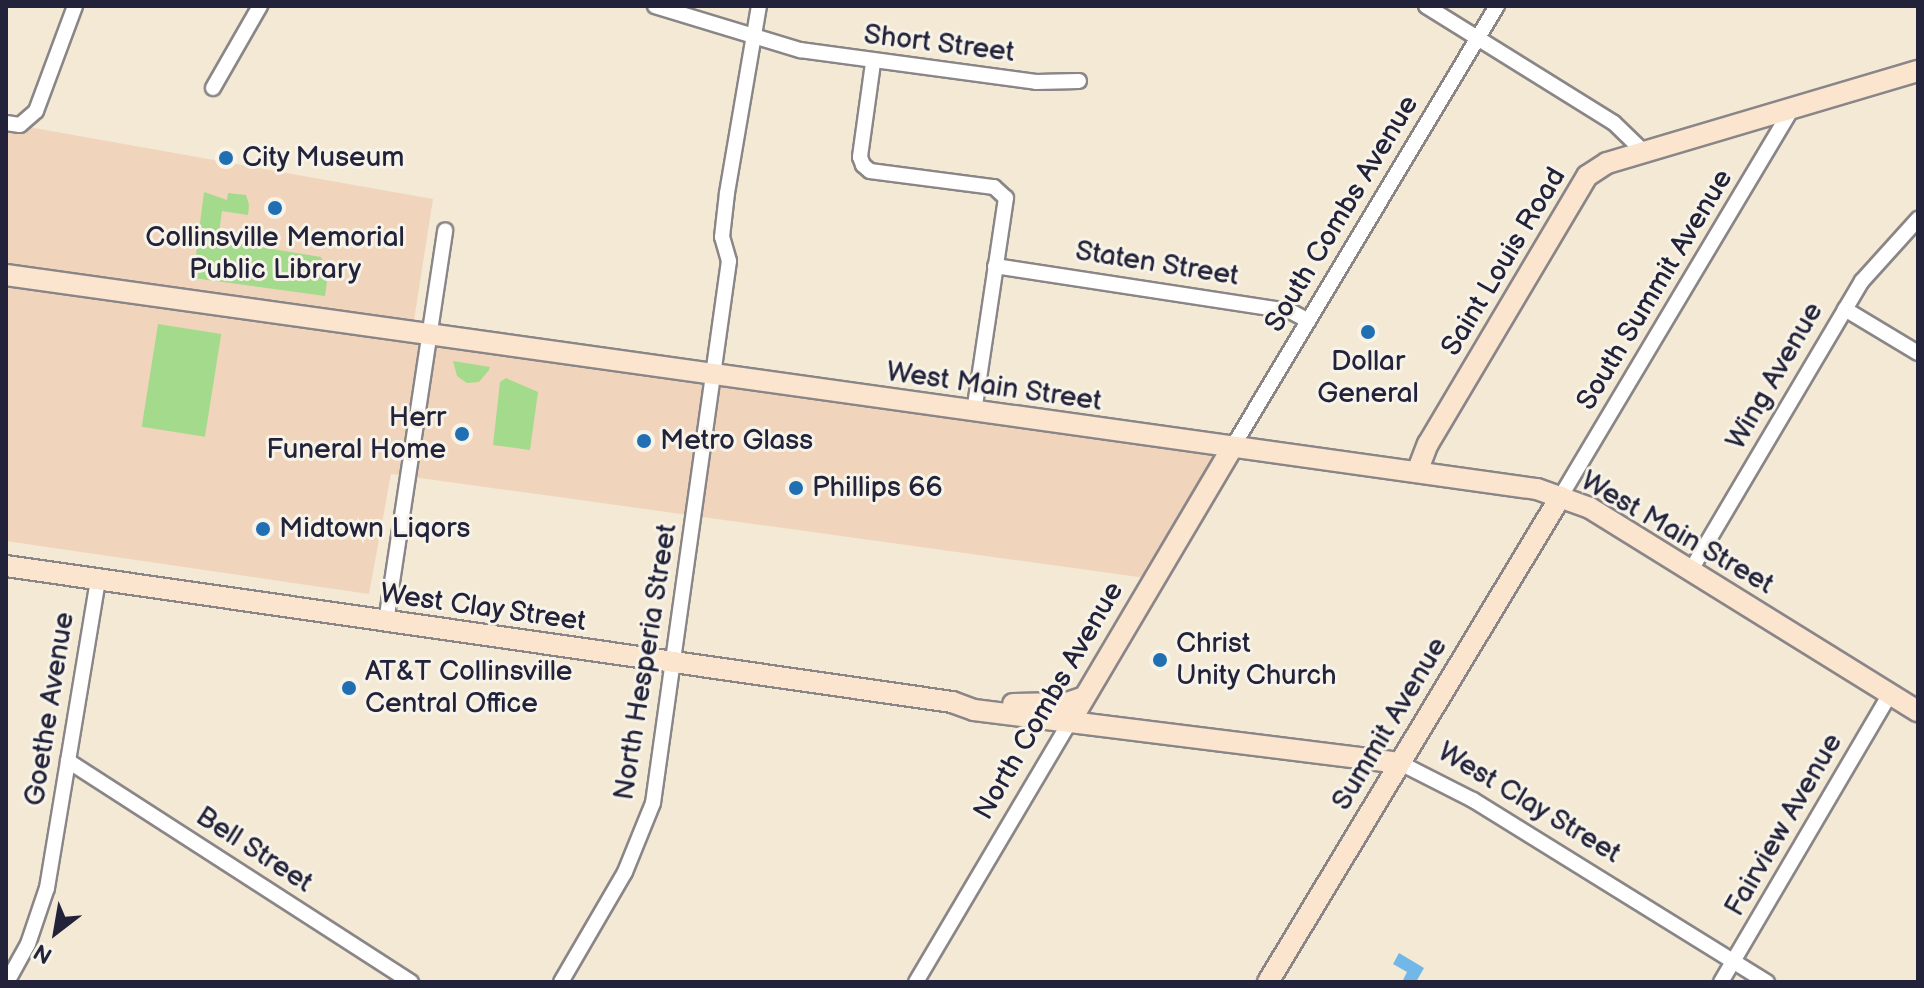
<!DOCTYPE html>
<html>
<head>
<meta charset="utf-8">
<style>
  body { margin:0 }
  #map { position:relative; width:1924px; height:988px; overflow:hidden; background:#f3e9d4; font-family:"Balsamiq Sans",sans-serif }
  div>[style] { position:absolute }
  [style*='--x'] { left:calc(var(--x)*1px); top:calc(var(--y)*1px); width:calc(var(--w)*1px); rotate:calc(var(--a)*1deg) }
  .built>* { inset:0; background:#f0d5bc }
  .green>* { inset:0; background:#a3da8c; transform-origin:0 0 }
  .water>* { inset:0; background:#71b7e8 }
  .roads { filter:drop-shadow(2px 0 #8a8688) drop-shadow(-2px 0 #8a8688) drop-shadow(0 2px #8a8688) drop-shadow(0 -2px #8a8688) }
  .street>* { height:14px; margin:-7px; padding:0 7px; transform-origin:7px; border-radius:7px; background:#fff }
  .secondary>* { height:20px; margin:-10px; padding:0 10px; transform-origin:10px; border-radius:10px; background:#fbe5cf }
  .dots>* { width:22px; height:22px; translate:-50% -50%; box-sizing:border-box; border:4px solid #f7f3e8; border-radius:50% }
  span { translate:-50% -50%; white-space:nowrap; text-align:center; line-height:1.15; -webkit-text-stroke:6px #f7f3e8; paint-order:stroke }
  .street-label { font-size:28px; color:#22223b }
  .poi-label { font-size:28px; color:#22223b }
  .left { translate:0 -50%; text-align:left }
  .right { translate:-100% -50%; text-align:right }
  .frame { position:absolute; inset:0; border:8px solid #22223b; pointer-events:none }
  .north { position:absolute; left:16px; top:892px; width:80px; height:80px; -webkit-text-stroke:6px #f7f3e8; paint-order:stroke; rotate:211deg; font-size:22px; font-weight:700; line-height:32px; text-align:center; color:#22223b }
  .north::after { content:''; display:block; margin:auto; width:28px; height:36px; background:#22223b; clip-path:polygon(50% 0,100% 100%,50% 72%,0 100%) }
</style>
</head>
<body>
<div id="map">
  <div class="built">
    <i style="clip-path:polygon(6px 123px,433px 199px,412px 333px,1232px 448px,1153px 579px,391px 474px,369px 594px,6px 541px)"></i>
  </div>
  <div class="green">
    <i style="clip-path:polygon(204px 192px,227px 200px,228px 193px,246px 195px,249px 205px,248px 215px,222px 211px,218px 240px,321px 257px,328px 274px,325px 296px,193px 278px)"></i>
    <i style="left:158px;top:324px;width:64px;height:104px;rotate:9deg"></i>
    <i style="clip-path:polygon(453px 361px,490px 367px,489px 370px,479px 382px,467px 383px,457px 376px)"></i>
    <i style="clip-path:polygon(506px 378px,538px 392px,530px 450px,493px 445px,500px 382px)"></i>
  </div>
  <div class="water">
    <i style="clip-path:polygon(1399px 953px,1424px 968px,1416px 982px,1403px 980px,1407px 972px,1393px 964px)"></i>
  </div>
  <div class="roads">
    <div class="street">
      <i style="--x:655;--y:6;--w:152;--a:16.9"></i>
      <i style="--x:800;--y:50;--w:238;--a:7.7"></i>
      <i style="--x:1036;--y:82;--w:43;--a:-1.3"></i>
      <i style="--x:1426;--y:6;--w:221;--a:31.9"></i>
      <i style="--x:1614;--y:123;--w:42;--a:44"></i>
      <i style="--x:873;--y:63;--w:95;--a:97.9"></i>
      <i style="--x:860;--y:157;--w:9;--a:69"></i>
      <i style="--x:863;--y:165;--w:9;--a:41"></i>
      <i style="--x:870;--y:171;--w:125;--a:7.4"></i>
      <i style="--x:994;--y:187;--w:16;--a:43"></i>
      <i style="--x:1006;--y:198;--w:217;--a:98.5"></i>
      <i style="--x:213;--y:88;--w:95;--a:-60.2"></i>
      <i style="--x:6;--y:123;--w:14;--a:8"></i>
      <i style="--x:20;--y:125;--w:21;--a:-41"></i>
      <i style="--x:36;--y:111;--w:112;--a:-69.6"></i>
      <i style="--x:995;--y:266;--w:298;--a:8.7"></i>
      <i style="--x:1290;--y:311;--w:21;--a:28"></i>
      <i style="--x:1845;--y:309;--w:85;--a:31.1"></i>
      <i style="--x:1232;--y:448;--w:515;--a:-59.06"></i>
      <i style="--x:1561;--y:496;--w:449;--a:-59.2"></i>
      <i style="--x:1691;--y:570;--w:336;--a:-59.4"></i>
      <i style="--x:1862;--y:281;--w:84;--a:-47.9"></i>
      <i style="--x:386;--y:622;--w:396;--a:-81.4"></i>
      <i style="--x:68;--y:761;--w:408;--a:32.8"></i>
      <i style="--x:1400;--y:763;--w:82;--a:26.9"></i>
      <i style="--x:1473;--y:800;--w:346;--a:31.8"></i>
      <i style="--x:7;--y:982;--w:43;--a:-61.1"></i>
      <i style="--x:28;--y:944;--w:59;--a:-71.3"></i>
      <i style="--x:47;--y:888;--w:312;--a:-80.6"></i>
      <i style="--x:561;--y:982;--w:127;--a:-59.8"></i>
      <i style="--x:625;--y:872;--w:74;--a:-67.9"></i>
      <i style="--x:653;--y:803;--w:547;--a:-82.02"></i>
      <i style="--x:729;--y:261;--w:25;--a:-106"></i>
      <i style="--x:722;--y:237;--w:44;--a:-83.5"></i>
      <i style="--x:727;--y:193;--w:190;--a:-80.3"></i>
      <i style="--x:916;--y:982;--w:302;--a:-59.4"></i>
      <i style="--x:1721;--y:982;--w:334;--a:-59.6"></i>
    </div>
    <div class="secondary">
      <i style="--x:6;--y:275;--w:1546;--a:7.96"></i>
      <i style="--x:1537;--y:489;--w:56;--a:19.7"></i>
      <i style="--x:1590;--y:508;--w:386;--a:31.8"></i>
      <i style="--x:1417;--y:472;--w:30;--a:-69"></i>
      <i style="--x:1428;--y:444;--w:312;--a:-59.3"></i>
      <i style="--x:1587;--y:176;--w:24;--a:-33"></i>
      <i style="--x:1607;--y:163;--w:324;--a:-16.5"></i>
      <i style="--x:6;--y:566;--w:956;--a:8.18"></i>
      <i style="--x:952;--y:702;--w:23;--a:20"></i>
      <i style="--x:974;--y:710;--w:429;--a:7.1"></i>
      <i style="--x:1013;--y:704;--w:54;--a:-1.1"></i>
      <i style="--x:1067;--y:703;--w:18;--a:-19"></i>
      <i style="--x:1070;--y:722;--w:318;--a:-59.4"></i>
      <i style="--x:1268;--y:982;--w:567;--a:-58.92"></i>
    </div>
  </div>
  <div class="dots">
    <i style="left:226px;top:158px;background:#1f6fb2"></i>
    <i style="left:275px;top:208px;background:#1f6fb2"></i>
    <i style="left:1368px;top:332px;background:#1f6fb2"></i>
    <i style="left:462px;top:434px;background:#1f6fb2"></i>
    <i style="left:644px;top:441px;background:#1f6fb2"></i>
    <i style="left:796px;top:488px;background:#1f6fb2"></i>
    <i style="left:263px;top:529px;background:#1f6fb2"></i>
    <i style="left:1160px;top:660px;background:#1f6fb2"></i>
    <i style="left:349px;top:688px;background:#1f6fb2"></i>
  </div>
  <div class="street-label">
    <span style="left:939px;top:44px;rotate:7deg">Short Street</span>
    <span style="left:1342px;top:214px;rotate:-59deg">South Combs Avenue</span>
    <span style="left:1504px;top:262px;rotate:-59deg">Saint Louis Road</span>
    <span style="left:1157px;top:264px;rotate:9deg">Staten Street</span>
    <span style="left:1655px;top:290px;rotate:-59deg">South Summit Avenue</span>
    <span style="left:1775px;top:376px;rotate:-60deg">Wing Avenue</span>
    <span style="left:994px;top:387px;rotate:8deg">West Main Street</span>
    <span style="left:1677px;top:533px;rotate:30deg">West Main Street</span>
    <span style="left:483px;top:608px;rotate:8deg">West Clay Street</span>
    <span style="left:646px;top:662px;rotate:-81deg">North Hesperia Street</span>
    <span style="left:1049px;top:701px;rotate:-60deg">North Combs Avenue</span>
    <span style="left:50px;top:709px;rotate:-81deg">Goethe Avenue</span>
    <span style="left:1390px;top:724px;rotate:-59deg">Summit Avenue</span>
    <span style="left:1529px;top:803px;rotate:31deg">West Clay Street</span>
    <span style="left:1784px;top:825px;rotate:-60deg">Fairview Avenue</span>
    <span style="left:254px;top:850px;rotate:33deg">Bell Street</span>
  </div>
  <div class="poi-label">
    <span class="left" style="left:242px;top:158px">City Museum</span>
    <span style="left:275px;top:254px">Collinsville Memorial<br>Public Library</span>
    <span style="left:1368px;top:378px">Dollar<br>General</span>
    <span class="right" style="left:446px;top:434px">Herr<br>Funeral Home</span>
    <span class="left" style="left:660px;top:441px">Metro Glass</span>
    <span class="left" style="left:812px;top:488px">Phillips 66</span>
    <span class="left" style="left:279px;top:529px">Midtown Liqors</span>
    <span class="left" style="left:1176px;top:660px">Christ<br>Unity Church</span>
    <span class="left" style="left:365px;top:688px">AT&amp;T Collinsville<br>Central Office</span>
  </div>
  <div class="frame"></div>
  <div class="north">N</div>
</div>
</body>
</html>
